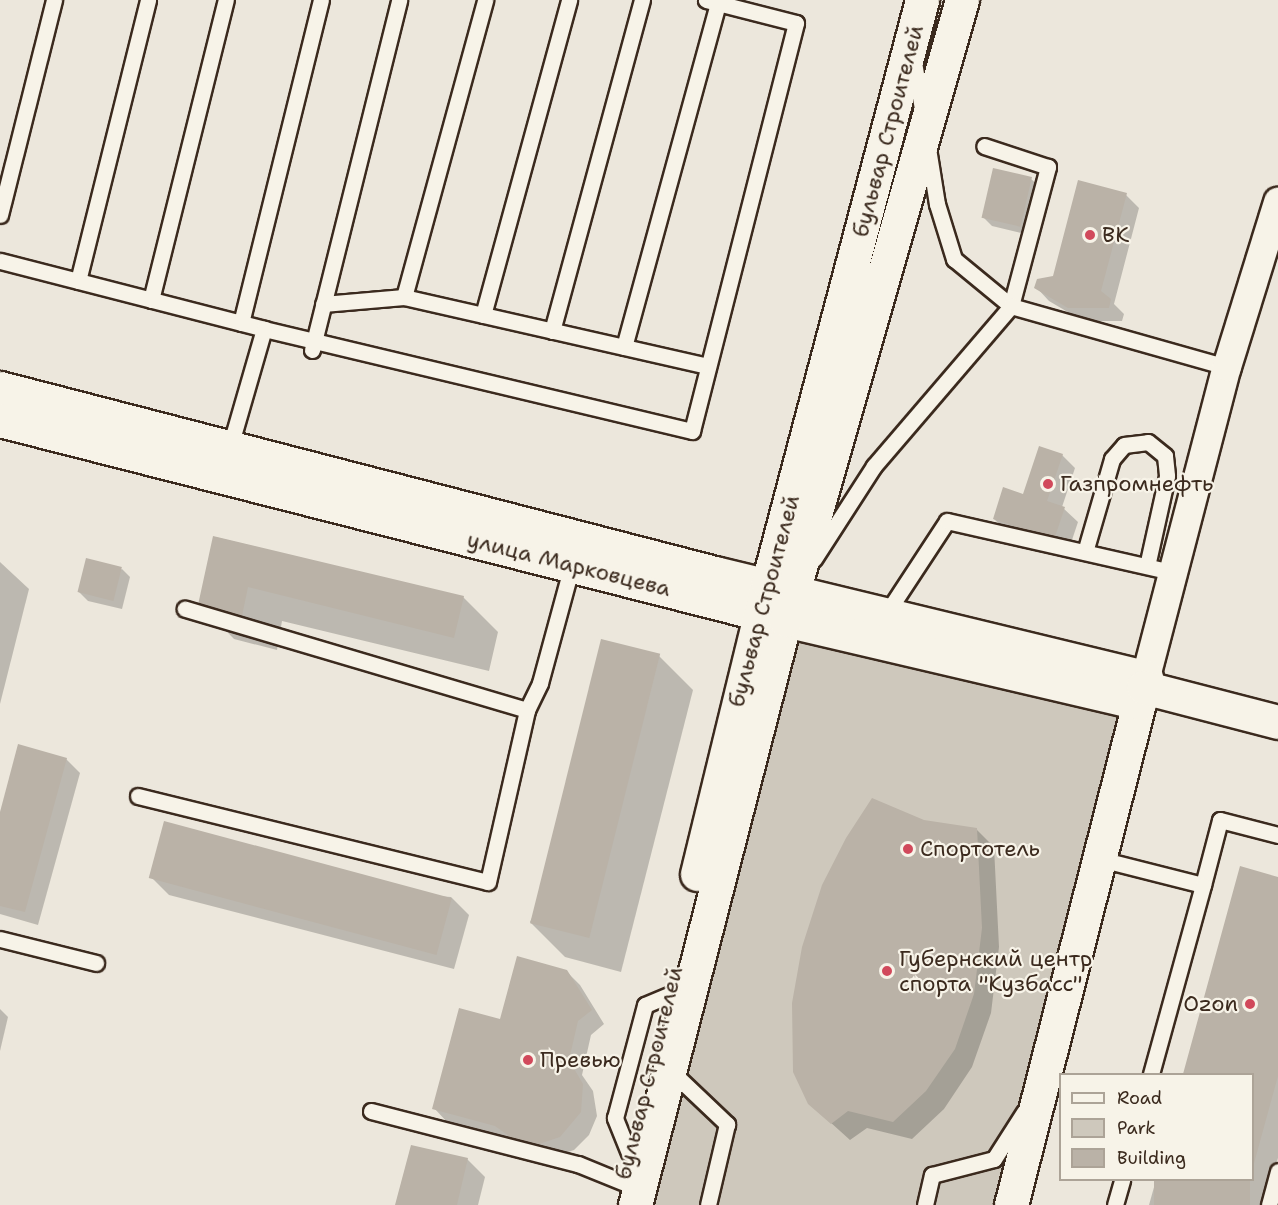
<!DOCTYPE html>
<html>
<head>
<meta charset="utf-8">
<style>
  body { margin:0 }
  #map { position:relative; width:1278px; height:1205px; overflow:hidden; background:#ece7dc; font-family:"Shantell Sans",sans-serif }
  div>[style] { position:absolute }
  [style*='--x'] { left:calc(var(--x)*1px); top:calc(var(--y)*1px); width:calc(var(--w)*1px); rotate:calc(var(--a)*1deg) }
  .green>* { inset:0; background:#cec8bc }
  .shadow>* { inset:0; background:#0003 }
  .building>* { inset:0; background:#bab2a7; transform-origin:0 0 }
  .roads { filter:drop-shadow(2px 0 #3b2a1e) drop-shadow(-2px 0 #3b2a1e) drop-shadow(0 2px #3b2a1e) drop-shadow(0 -2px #3b2a1e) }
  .service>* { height:15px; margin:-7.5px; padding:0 7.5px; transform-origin:7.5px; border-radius:7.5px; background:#f7f3e8 }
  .minor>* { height:28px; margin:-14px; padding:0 14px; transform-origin:14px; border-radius:14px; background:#f7f3e8 }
  .tertiary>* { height:33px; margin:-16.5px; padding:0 16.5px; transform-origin:16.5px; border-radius:16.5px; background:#f7f3e8 }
  .secondary>* { height:33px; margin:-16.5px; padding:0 16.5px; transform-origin:16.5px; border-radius:16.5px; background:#f7f3e8 }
  .dots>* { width:16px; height:16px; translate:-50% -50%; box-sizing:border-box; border:3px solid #f7f3e8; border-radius:50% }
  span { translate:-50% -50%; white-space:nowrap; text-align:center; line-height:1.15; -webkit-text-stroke:4.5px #f7f3e8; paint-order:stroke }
  .street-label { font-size:22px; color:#3b2a1e }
  .poi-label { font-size:22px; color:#3b2a1e }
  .left { translate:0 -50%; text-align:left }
  .right { translate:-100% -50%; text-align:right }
  .legend { position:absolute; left:1059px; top:1073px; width:195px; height:108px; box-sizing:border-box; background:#f7f3e8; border:2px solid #aca397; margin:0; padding:8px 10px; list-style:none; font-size:18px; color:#3b2a1e }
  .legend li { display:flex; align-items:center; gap:12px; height:30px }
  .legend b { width:30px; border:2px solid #aca397 }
</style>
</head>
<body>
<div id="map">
  <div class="green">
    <i style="clip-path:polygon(785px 620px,1139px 703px,1011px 1205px,635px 1205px)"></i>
  </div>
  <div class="shadow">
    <i style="clip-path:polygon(1031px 179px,1040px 187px,1029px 235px,992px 226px,983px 217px)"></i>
    <i style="clip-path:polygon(1126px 195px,1139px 208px,1114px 304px,1124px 314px,1122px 321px,1083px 321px,1049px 301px,1036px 287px,1054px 277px)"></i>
    <i style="clip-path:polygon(1062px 455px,1075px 468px,1062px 507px,1078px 522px,1068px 552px,1008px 532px,994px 519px,1024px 496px)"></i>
    <i style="clip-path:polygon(215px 537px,463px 597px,498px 632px,489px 671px,282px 621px,277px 650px,234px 639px,200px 604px)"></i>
    <i style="clip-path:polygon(0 562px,29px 589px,0 704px)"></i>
    <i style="clip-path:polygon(122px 569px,130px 577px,122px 609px,88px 601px,79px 592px)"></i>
    <i style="clip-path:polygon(659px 656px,693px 690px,621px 972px,565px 957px,530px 922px)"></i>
    <i style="clip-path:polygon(66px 759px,80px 773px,38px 925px,0 914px,0 818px)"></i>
    <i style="clip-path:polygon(924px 821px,976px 829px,994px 847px,999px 947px,991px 1013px,972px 1067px,944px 1109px,912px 1139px,867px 1128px,850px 1140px,809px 1103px)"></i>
    <i style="clip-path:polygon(1241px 868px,1278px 878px,1278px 1158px,1265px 1205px,1149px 1205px,1156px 1180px,1252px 1180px,1252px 1074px,1185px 1074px)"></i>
    <i style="clip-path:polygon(151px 877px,451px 897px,469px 915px,454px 969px,169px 895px)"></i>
    <i style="clip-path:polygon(566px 971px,580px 985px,604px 1024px,591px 1035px,582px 1075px,593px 1091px,597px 1116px,589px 1135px,574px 1150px,553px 1157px,540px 1156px,510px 1139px,447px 1122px,434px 1108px,501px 1021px)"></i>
    <i style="clip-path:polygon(0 1009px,8px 1017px,0 1051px)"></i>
    <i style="clip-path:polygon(467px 1159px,485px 1177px,478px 1205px,396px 1205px)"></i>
  </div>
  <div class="building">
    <i style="left:993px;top:168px;width:40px;height:51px;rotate:13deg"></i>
    <i style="clip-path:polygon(1078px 180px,1127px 193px,1101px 291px,1111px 299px,1109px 308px,1068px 308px,1034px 288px,1037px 279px,1053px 276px)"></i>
    <i style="clip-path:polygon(1039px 446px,1063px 454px,1047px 501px,1065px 507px,1054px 540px,993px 519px,1003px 487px,1023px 494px)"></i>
    <i style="clip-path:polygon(213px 536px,464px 596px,454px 638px,248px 587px,242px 616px,198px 605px)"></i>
    <i style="left:86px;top:558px;width:37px;height:35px;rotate:14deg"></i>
    <i style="left:601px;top:639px;width:61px;height:293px;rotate:14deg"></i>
    <i style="clip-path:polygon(18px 744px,67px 758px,25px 912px,0 906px,0 812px)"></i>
    <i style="clip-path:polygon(872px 798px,924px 820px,977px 828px,982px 928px,974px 994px,955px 1049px,926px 1091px,893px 1122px,848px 1111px,831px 1124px,808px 1104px,793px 1072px,792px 1003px,802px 947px,822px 885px,846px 838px)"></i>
    <i style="left:164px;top:821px;width:298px;height:59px;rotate:15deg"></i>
    <i style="clip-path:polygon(1240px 866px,1278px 877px,1278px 1076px,1253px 1167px,1252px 1074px,1183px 1074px)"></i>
    <i style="clip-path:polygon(517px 956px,567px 970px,592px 1010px,578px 1021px,569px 1060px,583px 1084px,581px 1112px,560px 1137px,539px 1144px,513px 1139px,495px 1126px,432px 1109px,459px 1008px,500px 1019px)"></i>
    <i style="clip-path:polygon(411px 1145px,468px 1158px,457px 1205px,395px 1205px)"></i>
    <i style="left:1154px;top:1180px;width:96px;height:26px"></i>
  </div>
  <div class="roads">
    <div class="service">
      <i style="--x:914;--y:62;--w:48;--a:80.3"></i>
      <i style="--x:928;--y:148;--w:57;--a:80.9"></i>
      <i style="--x:937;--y:204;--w:58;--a:72.8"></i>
      <i style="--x:954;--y:259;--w:74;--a:39.5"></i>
      <i style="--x:1011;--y:306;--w:144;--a:-75.1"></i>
      <i style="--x:1048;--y:167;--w:67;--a:-161.8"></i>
      <i style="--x:0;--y:215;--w:222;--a:-75.9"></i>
      <i style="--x:0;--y:261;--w:273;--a:14.4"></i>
      <i style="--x:264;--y:329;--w:440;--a:13.4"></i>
      <i style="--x:692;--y:431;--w:421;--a:-75.7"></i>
      <i style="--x:796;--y:23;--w:93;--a:-165.7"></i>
      <i style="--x:78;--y:281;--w:290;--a:-76"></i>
      <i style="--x:404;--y:297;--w:308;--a:-74.7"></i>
      <i style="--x:151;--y:300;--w:309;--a:-76"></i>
      <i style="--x:323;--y:304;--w:81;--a:-4.9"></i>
      <i style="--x:404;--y:297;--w:312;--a:12.8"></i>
      <i style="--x:483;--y:315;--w:327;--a:-74.7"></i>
      <i style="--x:241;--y:323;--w:333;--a:-76.1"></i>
      <i style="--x:552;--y:331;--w:343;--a:-74.8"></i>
      <i style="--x:624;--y:347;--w:360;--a:-74.7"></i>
      <i style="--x:312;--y:350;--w:361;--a:-76"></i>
      <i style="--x:229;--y:450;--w:126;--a:-73.9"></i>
      <i style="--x:1085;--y:552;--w:97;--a:-73.8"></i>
      <i style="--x:1112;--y:459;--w:18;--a:-49"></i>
      <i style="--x:1124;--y:445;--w:24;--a:-7"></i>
      <i style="--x:1148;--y:442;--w:22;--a:39"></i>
      <i style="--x:1165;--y:456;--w:20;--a:84"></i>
      <i style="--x:1167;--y:476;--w:92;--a:102.5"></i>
      <i style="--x:814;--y:559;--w:111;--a:-57.2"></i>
      <i style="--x:874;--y:466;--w:211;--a:-49.4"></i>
      <i style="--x:1011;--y:306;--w:224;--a:15.8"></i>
      <i style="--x:886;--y:614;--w:111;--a:-56.7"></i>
      <i style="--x:947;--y:521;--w:234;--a:12.8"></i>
      <i style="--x:527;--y:710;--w:30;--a:-64"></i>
      <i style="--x:540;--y:683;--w:122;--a:-74.8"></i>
      <i style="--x:138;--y:796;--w:360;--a:13.8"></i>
      <i style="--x:488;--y:882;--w:176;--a:-77.2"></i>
      <i style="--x:527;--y:710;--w:357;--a:-163.5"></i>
      <i style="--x:1100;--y:859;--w:106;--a:14.2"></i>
      <i style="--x:1203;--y:885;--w:67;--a:-75.3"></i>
      <i style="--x:1220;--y:820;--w:60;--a:14.5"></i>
      <i style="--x:0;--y:939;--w:99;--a:14"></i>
      <i style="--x:670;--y:1070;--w:79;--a:43.5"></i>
      <i style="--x:727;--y:1124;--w:83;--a:103.2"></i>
      <i style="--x:1151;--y:1074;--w:196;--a:-74.6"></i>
      <i style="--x:371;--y:1111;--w:214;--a:14.4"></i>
      <i style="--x:578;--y:1164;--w:48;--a:22.2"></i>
      <i style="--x:629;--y:1153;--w:38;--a:-112"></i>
      <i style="--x:615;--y:1118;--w:117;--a:-75.1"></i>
      <i style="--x:645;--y:1005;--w:26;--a:-23"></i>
      <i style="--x:925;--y:1205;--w:31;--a:-77"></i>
      <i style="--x:932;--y:1175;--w:64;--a:-14.5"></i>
      <i style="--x:994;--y:1159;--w:56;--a:-57.4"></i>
      <i style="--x:1115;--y:1205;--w:26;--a:-74"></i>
      <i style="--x:1269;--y:1205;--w:35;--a:-75"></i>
    </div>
    <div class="minor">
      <i style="--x:1146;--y:677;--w:320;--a:-75.4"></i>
      <i style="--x:1227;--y:367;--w:173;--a:-72.8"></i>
    </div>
    <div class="tertiary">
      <i style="--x:1011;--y:1205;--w:518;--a:-75.7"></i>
    </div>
    <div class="secondary">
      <i style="--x:0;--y:388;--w:739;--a:14.51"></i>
      <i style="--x:715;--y:573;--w:443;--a:13.6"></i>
      <i style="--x:1146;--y:677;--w:27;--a:105"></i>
      <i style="--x:1139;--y:703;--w:364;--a:-166.8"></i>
      <i style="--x:785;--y:620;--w:810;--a:-165.71"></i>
      <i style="--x:1143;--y:687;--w:139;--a:14.5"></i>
      <i style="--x:697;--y:874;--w:300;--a:-76.3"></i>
      <i style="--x:768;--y:583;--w:603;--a:-75.2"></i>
      <i style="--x:635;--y:1205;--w:604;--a:-75.62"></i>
      <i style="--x:785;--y:620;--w:645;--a:-74.07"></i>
    </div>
  </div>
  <div class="dots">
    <i style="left:1090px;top:235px;background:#d1495b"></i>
    <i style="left:1048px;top:484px;background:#d1495b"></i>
    <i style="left:908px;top:849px;background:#d1495b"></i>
    <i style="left:887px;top:971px;background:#d1495b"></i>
    <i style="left:1250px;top:1004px;background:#d1495b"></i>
    <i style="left:528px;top:1060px;background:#d1495b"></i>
  </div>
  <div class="street-label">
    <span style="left:888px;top:131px;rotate:-75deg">бульвар Строителей</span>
    <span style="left:569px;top:564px;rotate:14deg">улица Марковцева</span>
    <span style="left:764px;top:601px;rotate:-75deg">бульвар Строителей</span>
    <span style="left:649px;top:1073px;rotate:-76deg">бульвар Строителей</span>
  </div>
  <div class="poi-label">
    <span class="left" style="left:1102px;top:235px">ВК</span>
    <span class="left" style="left:1060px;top:484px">Газпромнефть</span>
    <span class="left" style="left:920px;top:849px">Спортотель</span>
    <span class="left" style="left:899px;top:971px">Губернский центр<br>спорта "Кузбасс"</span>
    <span class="right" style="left:1238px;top:1004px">Ozon</span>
    <span class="left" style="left:540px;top:1060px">Превью</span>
  </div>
  <ul class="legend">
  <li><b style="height:8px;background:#f7f3e8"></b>Road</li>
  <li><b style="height:16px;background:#cec8bc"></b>Park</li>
  <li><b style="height:16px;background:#bab2a7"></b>Building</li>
  </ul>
</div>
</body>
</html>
